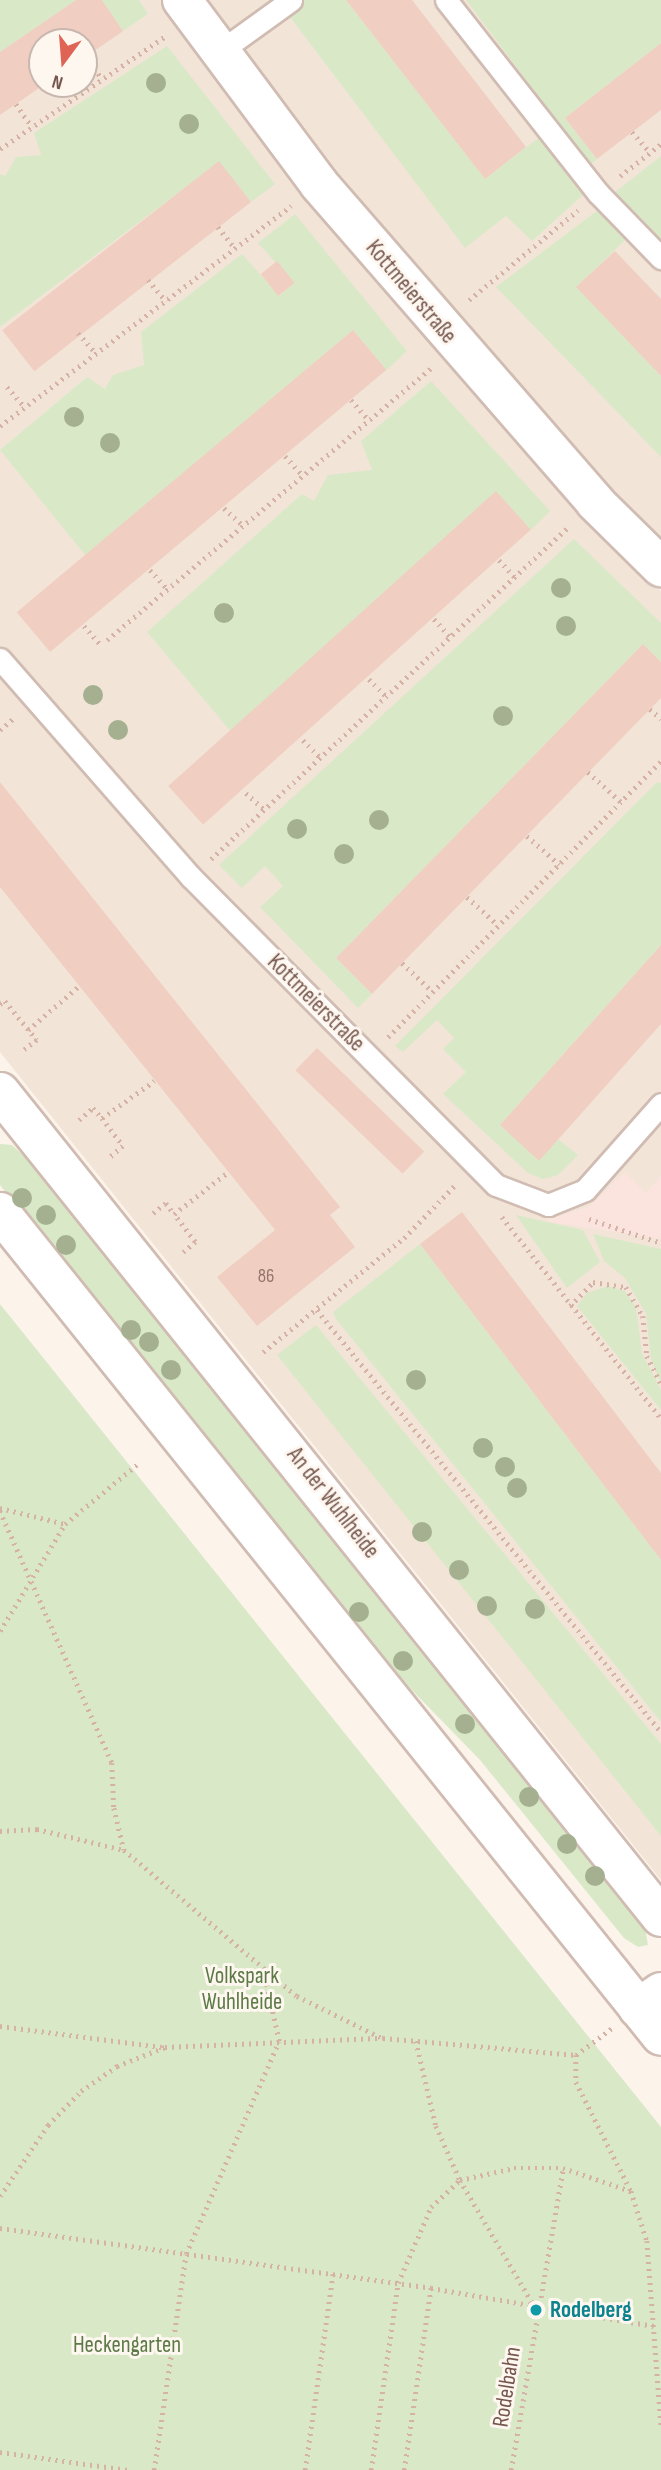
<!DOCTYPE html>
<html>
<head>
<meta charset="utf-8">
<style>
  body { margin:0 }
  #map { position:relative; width:661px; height:2470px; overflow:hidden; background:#fcf3ea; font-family:"Sofia Sans Condensed",sans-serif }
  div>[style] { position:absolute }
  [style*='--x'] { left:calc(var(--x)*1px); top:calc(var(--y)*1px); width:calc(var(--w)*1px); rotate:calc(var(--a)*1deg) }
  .residential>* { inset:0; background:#f3e4d8 }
  .commercial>* { inset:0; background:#fbe3de }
  .green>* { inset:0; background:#d9e9c8 }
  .building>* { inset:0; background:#f0cfc2; transform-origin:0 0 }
  .path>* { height:4.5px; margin-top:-2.25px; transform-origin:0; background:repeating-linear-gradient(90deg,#d5b2a5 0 2px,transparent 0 7px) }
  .roads { filter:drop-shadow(2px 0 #d0bcb2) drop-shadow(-2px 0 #d0bcb2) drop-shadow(0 2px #d0bcb2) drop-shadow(0 -2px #d0bcb2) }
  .service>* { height:21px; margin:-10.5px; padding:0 10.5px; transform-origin:10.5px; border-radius:10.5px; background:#fff }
  .minor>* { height:38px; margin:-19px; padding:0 19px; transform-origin:19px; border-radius:19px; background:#fff }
  .secondary>* { height:38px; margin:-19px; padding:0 19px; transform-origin:19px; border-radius:19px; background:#fff }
  .trees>* { width:20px; height:20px; margin:-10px; border-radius:50%; background:#a4b090 }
  .dots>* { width:19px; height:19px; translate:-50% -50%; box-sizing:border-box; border:4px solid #fef7f0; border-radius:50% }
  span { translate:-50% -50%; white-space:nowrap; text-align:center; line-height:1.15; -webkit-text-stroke:6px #fef7f0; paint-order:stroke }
  .number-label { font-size:19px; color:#94756b }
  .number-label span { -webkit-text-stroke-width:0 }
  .street-label { font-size:23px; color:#76574e }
  .park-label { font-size:23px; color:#5c7a46 }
  .culture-label { font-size:23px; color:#0d838f; font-weight:700 }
  .left { translate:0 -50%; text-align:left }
  .north { position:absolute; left:28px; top:28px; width:70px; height:70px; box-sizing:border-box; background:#fef7f0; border:2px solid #c8b7af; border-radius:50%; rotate:196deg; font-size:19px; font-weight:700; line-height:28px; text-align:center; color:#76574e }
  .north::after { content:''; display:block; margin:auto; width:24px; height:32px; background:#df6455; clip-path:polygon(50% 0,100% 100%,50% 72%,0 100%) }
</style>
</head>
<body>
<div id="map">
  <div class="residential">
    <i style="clip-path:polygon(evenodd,0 0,161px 0,367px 269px,465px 383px,661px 591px,661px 1880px,0 1052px,0 0,42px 42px,84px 42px,84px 84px,42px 84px,42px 42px)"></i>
    <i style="clip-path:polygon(199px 0,661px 0,661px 549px,400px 263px)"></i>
  </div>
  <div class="commercial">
    <i style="clip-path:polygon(625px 1172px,646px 1193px,661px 1176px,661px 1239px,544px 1221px,590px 1206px)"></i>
  </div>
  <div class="green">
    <i style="clip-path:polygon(0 0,76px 0,0 52px)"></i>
    <i style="clip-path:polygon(102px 0,139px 0,148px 14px,123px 31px)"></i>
    <i style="clip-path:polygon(305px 0,346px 0,485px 179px,541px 136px,584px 194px,532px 241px,506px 216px,465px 248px,287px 13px)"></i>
    <i style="clip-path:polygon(466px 0,661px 0,661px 43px,565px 118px,597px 159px,590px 165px)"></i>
    <i style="clip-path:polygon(167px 46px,275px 184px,251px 202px,219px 162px,0 327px,0 174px,5px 176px,16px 157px,41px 155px,34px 133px)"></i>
    <i style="clip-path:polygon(661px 156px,661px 244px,614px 193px)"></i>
    <i style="clip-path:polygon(598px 210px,625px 240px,577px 287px,661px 376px,661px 457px,496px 287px)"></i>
    <i style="clip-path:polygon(295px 214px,407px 351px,387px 370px,353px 330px,86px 556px,0 450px,87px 377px,105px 389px,113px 375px,144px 365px,141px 332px,242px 254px,279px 296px,294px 283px,258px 243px)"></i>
    <i style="clip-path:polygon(431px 381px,550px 511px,531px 530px,495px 492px,233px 734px,147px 632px,302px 494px,314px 501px,328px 475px,372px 470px,361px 441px)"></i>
    <i style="clip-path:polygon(574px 539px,661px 623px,661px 662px,643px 644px,336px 958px,372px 994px,358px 1008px,260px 907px,283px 886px,265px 866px,242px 888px,219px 865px)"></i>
    <i style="clip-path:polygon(657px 782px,661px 783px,661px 945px,500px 1125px,539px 1160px,558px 1139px,578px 1155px,558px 1175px,543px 1179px,528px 1173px,443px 1094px,466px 1072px,443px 1049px,454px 1038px,437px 1020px,403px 1052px,395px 1046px)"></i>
    <i style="clip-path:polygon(0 1144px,12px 1145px,37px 1168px,645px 1928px,648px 1945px,638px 1947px,624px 1938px,480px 1760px,368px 1645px,0 1185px)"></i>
    <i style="clip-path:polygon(516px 1215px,583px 1230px,600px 1262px,567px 1288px)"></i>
    <i style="clip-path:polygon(593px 1234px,661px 1249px,661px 1384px,651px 1359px,646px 1314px,625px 1278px,604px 1261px)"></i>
    <i style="clip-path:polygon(420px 1244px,661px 1560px,661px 1722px,336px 1319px,333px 1312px)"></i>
    <i style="clip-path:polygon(608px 1286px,625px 1291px,636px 1307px,642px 1353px,661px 1390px,661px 1410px,577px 1306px,587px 1293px)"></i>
    <i style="clip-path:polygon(0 1304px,661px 2127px,661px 2470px,0 2470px)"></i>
    <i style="clip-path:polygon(316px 1325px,661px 1744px,661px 1836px,277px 1355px)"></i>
  </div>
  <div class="building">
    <i style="clip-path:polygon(76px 0,102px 0,123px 31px,84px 58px,84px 42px,42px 42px,45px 84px,0 115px,0 52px)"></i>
    <i style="clip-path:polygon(346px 0,412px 0,526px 147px,485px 179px)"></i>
    <i style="clip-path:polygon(661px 43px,661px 110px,597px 159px,565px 118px)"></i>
    <i style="left:219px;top:161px;width:52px;height:275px;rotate:52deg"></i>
    <i style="clip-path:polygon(615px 251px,661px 299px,661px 376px,576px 287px)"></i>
    <i style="left:277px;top:261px;width:28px;height:21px;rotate:51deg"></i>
    <i style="left:353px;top:330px;width:52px;height:439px;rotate:50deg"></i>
    <i style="left:496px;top:491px;width:52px;height:441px;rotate:48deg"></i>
    <i style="clip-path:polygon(643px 644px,661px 662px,661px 698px,372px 994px,336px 958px)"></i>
    <i style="clip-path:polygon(0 782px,340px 1207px,330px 1215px,355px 1247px,257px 1326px,217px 1277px,275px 1230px,0 887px)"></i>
    <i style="clip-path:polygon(661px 945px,661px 1024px,539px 1161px,500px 1125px)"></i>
    <i style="left:317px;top:1048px;width:149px;height:31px;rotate:44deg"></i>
    <i style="clip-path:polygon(462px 1212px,661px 1473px,661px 1560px,420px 1244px)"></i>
  </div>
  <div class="path">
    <i style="--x:87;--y:56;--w:27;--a:57"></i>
    <i style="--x:16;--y:104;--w:28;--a:55"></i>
    <i style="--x:632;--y:132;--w:27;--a:48"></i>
    <i style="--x:0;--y:149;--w:199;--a:-34.3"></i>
    <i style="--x:620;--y:176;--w:52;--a:-38"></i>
    <i style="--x:218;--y:227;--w:27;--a:51"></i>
    <i style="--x:148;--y:280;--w:28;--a:49"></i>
    <i style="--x:469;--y:300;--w:141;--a:-39.5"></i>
    <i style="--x:78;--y:333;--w:27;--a:48"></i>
    <i style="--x:7;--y:387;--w:27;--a:48"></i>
    <i style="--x:351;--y:400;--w:27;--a:48"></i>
    <i style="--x:0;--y:426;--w:365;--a:-37.1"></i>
    <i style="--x:285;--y:456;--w:26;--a:47"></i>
    <i style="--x:224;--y:508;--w:26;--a:43"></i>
    <i style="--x:499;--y:560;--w:23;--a:47"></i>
    <i style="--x:150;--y:570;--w:26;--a:47"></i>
    <i style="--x:434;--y:619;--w:23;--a:47"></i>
    <i style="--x:84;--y:626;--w:25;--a:48"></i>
    <i style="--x:107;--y:640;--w:424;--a:-40"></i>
    <i style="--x:369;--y:679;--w:24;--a:45"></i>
    <i style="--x:650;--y:709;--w:15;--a:42"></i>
    <i style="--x:0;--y:730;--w:20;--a:-41"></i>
    <i style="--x:303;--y:740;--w:24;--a:45"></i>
    <i style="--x:588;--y:772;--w:45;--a:42.3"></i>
    <i style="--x:246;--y:793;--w:24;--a:42"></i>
    <i style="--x:527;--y:836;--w:43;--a:41.2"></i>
    <i style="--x:211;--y:859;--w:489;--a:-42.9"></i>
    <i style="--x:467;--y:897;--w:42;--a:42.1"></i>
    <i style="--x:402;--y:963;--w:42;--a:43.1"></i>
    <i style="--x:0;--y:1004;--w:6;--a:-31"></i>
    <i style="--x:5;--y:1001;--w:50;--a:50.6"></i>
    <i style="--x:37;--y:1040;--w:16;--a:142"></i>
    <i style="--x:28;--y:1030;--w:67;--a:-40.8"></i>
    <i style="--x:388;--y:1037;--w:388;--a:-45.3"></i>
    <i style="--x:102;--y:1118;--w:64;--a:-35.4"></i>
    <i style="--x:79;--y:1120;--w:18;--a:-41"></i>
    <i style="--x:93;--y:1108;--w:13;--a:48"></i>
    <i style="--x:102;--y:1118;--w:35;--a:53"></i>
    <i style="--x:123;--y:1146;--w:18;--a:139"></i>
    <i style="--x:153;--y:1213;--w:16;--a:-38"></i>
    <i style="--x:166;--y:1203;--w:14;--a:54"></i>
    <i style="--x:502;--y:1217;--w:256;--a:51.7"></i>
    <i style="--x:589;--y:1219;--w:76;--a:18.4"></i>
    <i style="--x:183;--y:1252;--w:16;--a:-40"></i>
    <i style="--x:195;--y:1242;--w:35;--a:-127"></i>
    <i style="--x:174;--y:1214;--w:68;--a:-37.9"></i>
    <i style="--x:570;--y:1306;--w:33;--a:-46"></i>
    <i style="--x:593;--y:1282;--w:33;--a:9"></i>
    <i style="--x:626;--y:1287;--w:34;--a:60"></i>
    <i style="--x:643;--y:1316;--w:40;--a:84.3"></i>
    <i style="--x:647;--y:1356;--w:30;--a:63"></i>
    <i style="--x:317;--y:1310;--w:544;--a:50.81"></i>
    <i style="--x:263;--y:1352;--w:181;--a:-39"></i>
    <i style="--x:404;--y:1238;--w:76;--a:-46.1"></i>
    <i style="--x:0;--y:1508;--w:67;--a:13.8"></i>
    <i style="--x:0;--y:1511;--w:276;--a:66"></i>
    <i style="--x:112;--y:1763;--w:45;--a:87.5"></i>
    <i style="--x:114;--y:1808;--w:43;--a:76.6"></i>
    <i style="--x:0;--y:1631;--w:125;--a:-58.7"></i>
    <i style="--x:65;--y:1524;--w:97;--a:-39.6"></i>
    <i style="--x:0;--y:1831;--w:37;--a:-3"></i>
    <i style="--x:37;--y:1829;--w:89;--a:13.6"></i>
    <i style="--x:124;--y:1850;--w:226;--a:40.2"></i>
    <i style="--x:297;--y:1996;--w:95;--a:26.3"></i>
    <i style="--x:0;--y:2026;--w:163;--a:7.4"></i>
    <i style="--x:416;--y:2041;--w:87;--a:76.8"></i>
    <i style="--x:436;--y:2126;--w:59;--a:66"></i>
    <i style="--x:460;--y:2180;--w:150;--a:59.5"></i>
    <i style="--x:576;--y:2055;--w:27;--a:90"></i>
    <i style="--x:576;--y:2082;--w:122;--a:63.2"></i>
    <i style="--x:631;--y:2191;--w:52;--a:72.3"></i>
    <i style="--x:647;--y:2241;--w:185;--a:85.6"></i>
    <i style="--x:0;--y:2196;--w:86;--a:-55.9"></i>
    <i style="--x:48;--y:2125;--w:47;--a:-45.9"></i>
    <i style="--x:81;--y:2091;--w:44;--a:-34.8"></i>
    <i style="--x:117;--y:2066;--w:52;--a:-21.6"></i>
    <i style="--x:165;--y:2047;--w:218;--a:-2.4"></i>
    <i style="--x:383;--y:2038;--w:194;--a:5"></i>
    <i style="--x:576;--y:2055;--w:45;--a:-36.9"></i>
    <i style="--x:0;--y:2228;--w:435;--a:7.9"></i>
    <i style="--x:431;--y:2288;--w:226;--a:9.7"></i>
    <i style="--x:0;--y:2452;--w:129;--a:8"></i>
    <i style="--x:154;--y:2470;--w:218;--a:-81.6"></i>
    <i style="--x:186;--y:2254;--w:232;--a:-66.4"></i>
    <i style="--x:279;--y:2041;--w:73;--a:-102.7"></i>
    <i style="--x:305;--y:2470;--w:198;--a:-81.9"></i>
    <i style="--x:371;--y:2470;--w:189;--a:-81.8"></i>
    <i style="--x:398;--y:2283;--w:83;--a:-66.5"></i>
    <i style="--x:431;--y:2207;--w:40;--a:-43"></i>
    <i style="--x:460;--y:2180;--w:55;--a:-12.5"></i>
    <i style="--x:514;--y:2168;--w:49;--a:0"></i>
    <i style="--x:563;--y:2168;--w:72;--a:18.7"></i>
    <i style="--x:404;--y:2470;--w:184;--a:-81.6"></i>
    <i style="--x:511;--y:2470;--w:306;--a:-80.2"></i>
  </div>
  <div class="roads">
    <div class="service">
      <i style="--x:446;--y:0;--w:246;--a:51.8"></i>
      <i style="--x:598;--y:193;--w:91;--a:45.9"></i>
      <i style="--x:219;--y:52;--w:89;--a:-35.8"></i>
      <i style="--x:0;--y:659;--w:290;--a:48.8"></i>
      <i style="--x:191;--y:877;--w:433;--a:45.3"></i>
      <i style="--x:496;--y:1185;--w:56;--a:21"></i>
      <i style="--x:548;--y:1205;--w:40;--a:-22"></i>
      <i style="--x:585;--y:1190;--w:115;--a:-48.5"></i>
    </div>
    <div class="minor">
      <i style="--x:182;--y:0;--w:229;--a:53.3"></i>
      <i style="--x:319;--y:184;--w:421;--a:49"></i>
      <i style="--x:595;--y:502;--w:93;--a:44.6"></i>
      <i style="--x:638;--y:2008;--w:28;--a:-35"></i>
    </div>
    <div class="secondary">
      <i style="--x:0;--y:1092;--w:1057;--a:51.3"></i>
      <i style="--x:0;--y:1212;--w:1056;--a:51.26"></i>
    </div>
  </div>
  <div class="trees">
    <i style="left:156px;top:83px"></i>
    <i style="left:189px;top:124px"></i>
    <i style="left:74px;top:417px"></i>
    <i style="left:110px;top:443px"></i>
    <i style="left:561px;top:588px"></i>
    <i style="left:224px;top:613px"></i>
    <i style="left:566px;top:626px"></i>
    <i style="left:93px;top:695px"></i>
    <i style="left:503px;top:716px"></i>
    <i style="left:118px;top:730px"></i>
    <i style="left:379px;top:820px"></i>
    <i style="left:297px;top:829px"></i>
    <i style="left:344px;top:854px"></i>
    <i style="left:22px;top:1198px"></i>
    <i style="left:46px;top:1215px"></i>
    <i style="left:66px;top:1245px"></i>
    <i style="left:131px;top:1330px"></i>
    <i style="left:149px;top:1342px"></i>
    <i style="left:171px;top:1370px"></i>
    <i style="left:416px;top:1380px"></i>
    <i style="left:483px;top:1448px"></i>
    <i style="left:505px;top:1467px"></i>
    <i style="left:517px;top:1488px"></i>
    <i style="left:422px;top:1532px"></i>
    <i style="left:459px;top:1570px"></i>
    <i style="left:487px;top:1606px"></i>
    <i style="left:535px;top:1609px"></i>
    <i style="left:359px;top:1612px"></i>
    <i style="left:403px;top:1661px"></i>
    <i style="left:465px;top:1724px"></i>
    <i style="left:529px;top:1797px"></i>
    <i style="left:567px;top:1844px"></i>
    <i style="left:595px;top:1876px"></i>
  </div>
  <div class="dots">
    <i style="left:536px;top:2310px;background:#0f9aa8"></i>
  </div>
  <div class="number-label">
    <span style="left:266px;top:1277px">86</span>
  </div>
  <div class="street-label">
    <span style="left:411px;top:292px;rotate:50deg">Kottmeierstraße</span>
    <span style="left:316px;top:1003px;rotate:45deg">Kottmeierstraße</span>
    <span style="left:333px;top:1503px;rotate:52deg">An der Wuhlheide</span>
    <span style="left:507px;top:2387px;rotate:-81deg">Rodelbahn</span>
  </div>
  <div class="park-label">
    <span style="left:242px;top:1989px">Volkspark<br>Wuhlheide</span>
    <span style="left:127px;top:2345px">Heckengarten</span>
  </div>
  <div class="culture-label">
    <span class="left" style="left:550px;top:2310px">Rodelberg</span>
  </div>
  <div class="north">N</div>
</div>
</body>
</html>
